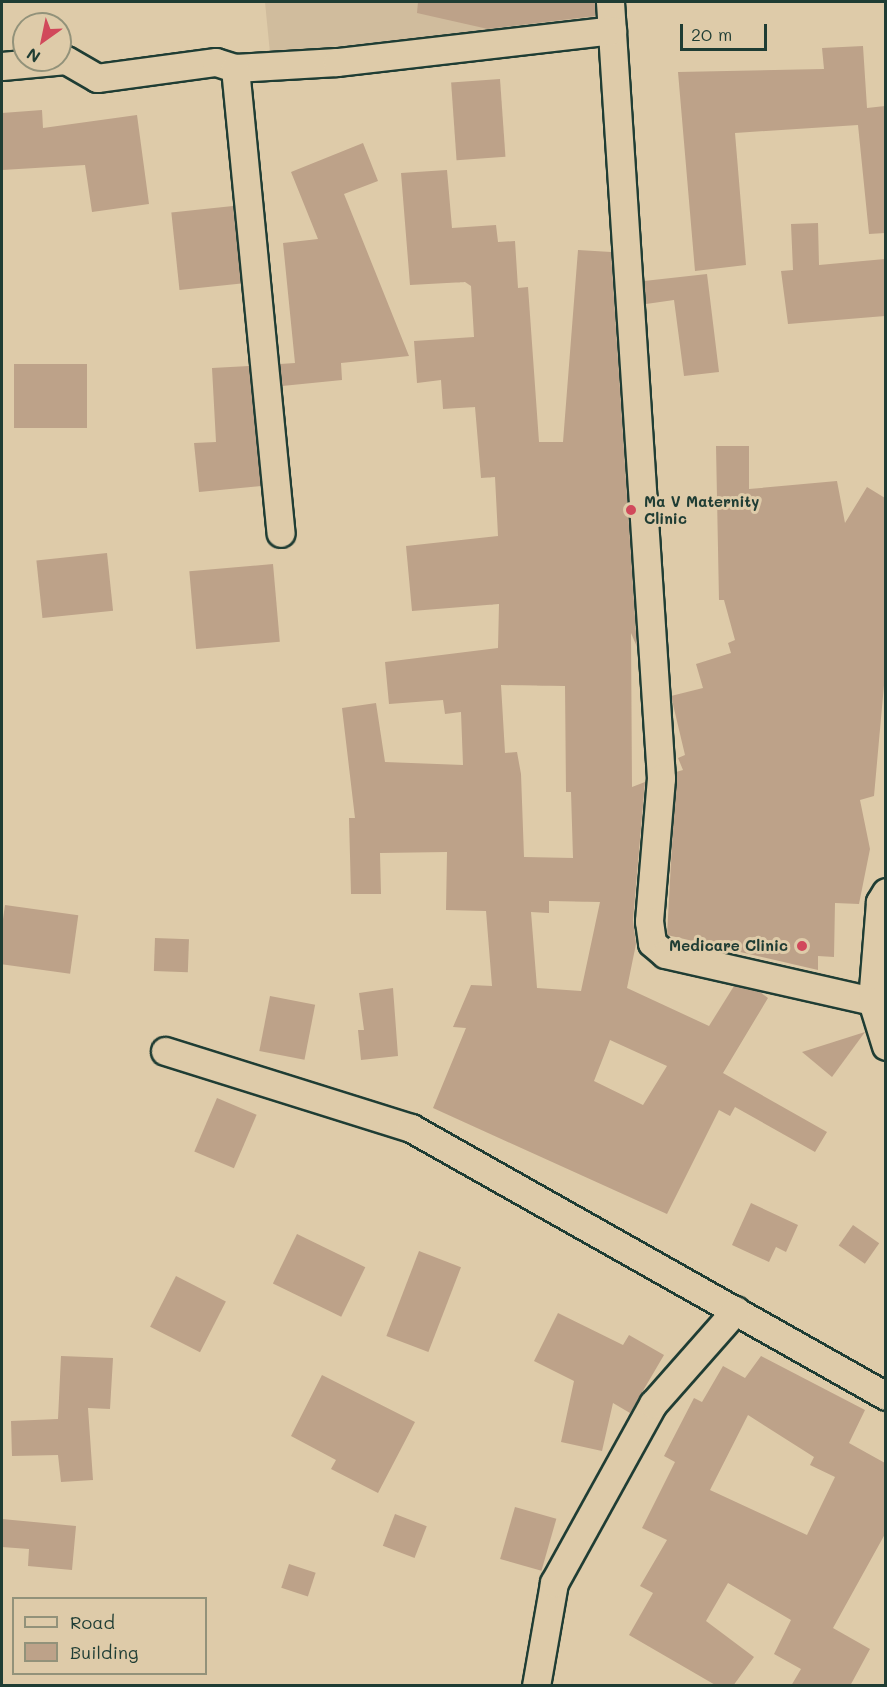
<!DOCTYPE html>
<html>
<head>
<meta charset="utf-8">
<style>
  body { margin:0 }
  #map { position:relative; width:887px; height:1687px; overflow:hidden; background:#decba9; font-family:Mali,sans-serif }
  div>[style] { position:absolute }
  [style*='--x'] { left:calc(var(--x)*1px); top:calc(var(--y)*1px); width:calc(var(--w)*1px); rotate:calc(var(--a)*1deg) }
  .built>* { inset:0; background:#d0bc9d }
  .building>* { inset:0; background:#bda289; transform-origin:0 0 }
  .roads { filter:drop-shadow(2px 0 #1f3d34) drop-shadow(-2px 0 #1f3d34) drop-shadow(0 2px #1f3d34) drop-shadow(0 -2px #1f3d34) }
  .street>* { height:27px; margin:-13.5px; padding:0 13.5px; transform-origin:13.5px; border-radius:13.5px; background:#decba9 }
  .dots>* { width:16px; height:16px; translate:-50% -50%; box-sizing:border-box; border:3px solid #decba9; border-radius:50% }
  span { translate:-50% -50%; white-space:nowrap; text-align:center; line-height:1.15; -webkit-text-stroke:6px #decba9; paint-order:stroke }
  .poi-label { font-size:15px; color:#1f3d34; font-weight:700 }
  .left { translate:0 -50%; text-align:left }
  .right { translate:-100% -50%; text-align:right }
  .frame { position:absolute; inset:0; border:3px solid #1f3d34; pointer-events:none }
  .legend { position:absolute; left:12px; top:1597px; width:195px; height:78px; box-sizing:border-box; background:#decba9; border:2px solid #92927a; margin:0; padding:8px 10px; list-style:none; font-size:18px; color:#1f3d34 }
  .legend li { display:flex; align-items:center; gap:12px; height:30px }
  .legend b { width:30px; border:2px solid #92927a }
  .north { position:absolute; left:12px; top:12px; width:60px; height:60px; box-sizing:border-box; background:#decba9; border:2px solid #92927a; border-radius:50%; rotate:213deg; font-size:16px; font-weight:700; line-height:24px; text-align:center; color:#1f3d34 }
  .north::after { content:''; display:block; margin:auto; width:21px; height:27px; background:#d1495b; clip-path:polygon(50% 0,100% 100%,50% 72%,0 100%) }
  .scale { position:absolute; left:680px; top:24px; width:87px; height:27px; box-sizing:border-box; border:3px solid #1f3d34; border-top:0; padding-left:8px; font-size:18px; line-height:21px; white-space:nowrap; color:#1f3d34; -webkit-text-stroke:4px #decba9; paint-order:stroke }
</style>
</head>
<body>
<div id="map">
  <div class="built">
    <i style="clip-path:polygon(265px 2px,614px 2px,615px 19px,270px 53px)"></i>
  </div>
  <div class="building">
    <i style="clip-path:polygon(418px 2px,595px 2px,595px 16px,488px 29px,417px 13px)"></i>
    <i style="clip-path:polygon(863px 46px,867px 108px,885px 106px,885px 233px,869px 234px,858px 125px,735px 133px,746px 265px,695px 271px,678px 72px,824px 69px,822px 48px)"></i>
    <i style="left:500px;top:79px;width:78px;height:49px;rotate:86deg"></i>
    <i style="clip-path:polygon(42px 110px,43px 128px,137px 115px,149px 204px,92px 212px,85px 165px,2px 170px,2px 113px)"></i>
    <i style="clip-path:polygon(363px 143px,378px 181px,344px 194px,409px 356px,341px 363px,342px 380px,282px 386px,280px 364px,295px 363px,283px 243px,318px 239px,291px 172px)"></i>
    <i style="clip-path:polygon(evenodd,447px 170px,452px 228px,496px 225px,498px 242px,515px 241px,518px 288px,528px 287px,539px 442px,563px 442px,578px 250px,611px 252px,637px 647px,631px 633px,632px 787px,645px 782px,633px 920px,636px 944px,627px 988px,709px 1026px,734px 986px,760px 992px,768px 998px,723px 1073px,827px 1132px,815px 1152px,735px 1107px,730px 1116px,719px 1110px,667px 1214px,433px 1108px,466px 1028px,453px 1027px,471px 985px,492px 986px,486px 911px,446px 910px,447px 852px,380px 853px,381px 894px,351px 894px,349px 818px,355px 818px,342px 708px,376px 703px,385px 762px,463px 765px,461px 712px,445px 714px,443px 700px,389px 704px,385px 662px,498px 648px,499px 604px,412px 611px,406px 546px,498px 536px,495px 477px,481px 478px,475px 407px,443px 409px,441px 380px,417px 383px,414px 341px,474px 337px,471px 286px,465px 282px,410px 285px,401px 173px,447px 170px,501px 685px,565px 686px,566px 792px,571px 792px,573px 858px,524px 857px,521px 774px,517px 752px,505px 753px,501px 685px,447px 170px,549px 901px,600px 902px,581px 991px,537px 988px,531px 912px,549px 913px,549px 901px,447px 170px,610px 1040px,667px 1066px,643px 1105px,594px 1081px,610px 1040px)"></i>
    <i style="left:233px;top:206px;width:78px;height:62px;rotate:84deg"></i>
    <i style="clip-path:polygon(818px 223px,819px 265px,885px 259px,885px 316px,788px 324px,781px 271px,793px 270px,791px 224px)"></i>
    <i style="clip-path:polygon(707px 274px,719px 372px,684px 376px,674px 300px,646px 304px,644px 281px)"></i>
    <i style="left:14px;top:364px;width:73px;height:64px"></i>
    <i style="clip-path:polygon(249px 366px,261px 486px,199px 492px,194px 443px,216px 442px,212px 368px)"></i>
    <i style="clip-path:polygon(716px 446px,749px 446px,749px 489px,837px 481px,845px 523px,867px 487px,885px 498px,885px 674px,874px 796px,860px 800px,870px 849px,859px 904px,835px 903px,834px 957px,818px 956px,818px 970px,667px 935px,676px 772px,683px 770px,678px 758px,685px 755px,671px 696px,703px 688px,696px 664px,731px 653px,728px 643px,735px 640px,724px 600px,719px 600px)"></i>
    <i style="left:107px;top:553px;width:58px;height:71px;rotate:84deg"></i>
    <i style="left:273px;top:564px;width:78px;height:84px;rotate:85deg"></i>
    <i style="left:5px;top:905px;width:74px;height:59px;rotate:8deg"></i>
    <i style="left:155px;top:938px;width:34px;height:33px;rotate:2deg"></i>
    <i style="clip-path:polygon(393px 988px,398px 1056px,361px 1060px,358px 1030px,364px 1030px,359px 993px)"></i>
    <i style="left:270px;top:996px;width:46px;height:56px;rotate:11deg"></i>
    <i style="clip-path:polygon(865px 1032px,832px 1077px,802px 1052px)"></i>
    <i style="left:217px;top:1098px;width:43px;height:58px;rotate:23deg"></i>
    <i style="clip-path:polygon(751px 1203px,798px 1225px,786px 1252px,776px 1247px,769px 1262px,732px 1245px)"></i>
    <i style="left:853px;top:1225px;width:32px;height:25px;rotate:35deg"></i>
    <i style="left:297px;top:1234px;width:76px;height:55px;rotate:26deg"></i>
    <i style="left:419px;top:1251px;width:45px;height:91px;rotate:21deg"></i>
    <i style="left:176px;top:1276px;width:56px;height:57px;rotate:27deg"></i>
    <i style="clip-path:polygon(558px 1313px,623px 1345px,629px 1335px,664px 1355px,630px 1413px,613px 1403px,602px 1451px,561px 1442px,574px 1381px,534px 1361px)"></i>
    <i style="clip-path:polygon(61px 1356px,113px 1358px,110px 1409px,88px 1408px,93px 1480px,61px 1482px,58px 1455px,12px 1456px,11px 1421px,58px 1419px)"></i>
    <i style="clip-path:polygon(evenodd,761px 1356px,865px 1410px,849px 1443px,885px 1463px,885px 1534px,833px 1628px,870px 1649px,850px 1686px,791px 1686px,801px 1669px,774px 1654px,791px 1620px,728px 1583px,706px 1621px,754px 1657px,733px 1686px,717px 1686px,629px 1635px,653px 1593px,640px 1586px,667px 1540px,642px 1528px,675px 1462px,664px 1456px,694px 1398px,702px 1402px,723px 1366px,745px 1378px,761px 1356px,748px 1415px,814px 1457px,810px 1465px,835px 1477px,807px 1535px,710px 1490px,748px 1415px)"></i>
    <i style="clip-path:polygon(322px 1375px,415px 1422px,378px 1493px,331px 1469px,336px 1460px,291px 1436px)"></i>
    <i style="left:515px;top:1507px;width:43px;height:54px;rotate:16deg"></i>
    <i style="left:395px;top:1514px;width:34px;height:34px;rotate:21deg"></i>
    <i style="clip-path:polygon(2px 1519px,76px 1526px,72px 1570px,28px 1566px,29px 1549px,2px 1547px)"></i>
    <i style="left:289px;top:1564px;width:28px;height:25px;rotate:18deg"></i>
  </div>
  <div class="roads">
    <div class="street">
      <i style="--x:610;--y:2;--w:778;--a:86.24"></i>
      <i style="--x:661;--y:778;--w:144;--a:94.8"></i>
      <i style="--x:649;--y:921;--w:22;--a:82"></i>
      <i style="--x:652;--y:943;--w:17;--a:40"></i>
      <i style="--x:665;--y:954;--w:212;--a:12.8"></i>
      <i style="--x:2;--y:66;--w:64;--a:-5.4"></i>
      <i style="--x:66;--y:60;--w:36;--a:30"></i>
      <i style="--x:97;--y:78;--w:120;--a:-7.7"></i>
      <i style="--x:216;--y:62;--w:20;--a:18"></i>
      <i style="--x:235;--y:68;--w:102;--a:-3.4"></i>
      <i style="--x:337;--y:62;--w:277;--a:-6.6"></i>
      <i style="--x:235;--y:68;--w:467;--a:84.4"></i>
      <i style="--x:886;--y:892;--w:12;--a:121"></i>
      <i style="--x:880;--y:902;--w:99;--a:94.6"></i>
      <i style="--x:872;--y:1001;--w:47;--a:72.7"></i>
      <i style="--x:165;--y:1051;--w:258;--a:17.4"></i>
      <i style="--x:411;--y:1128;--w:545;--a:29.43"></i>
      <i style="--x:536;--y:1686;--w:105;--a:-80.1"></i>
      <i style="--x:554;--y:1583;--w:205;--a:-61.1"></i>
      <i style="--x:653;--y:1404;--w:125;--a:-48.6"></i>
    </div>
  </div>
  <div class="dots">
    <i style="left:631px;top:510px;background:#d1495b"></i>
    <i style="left:802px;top:946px;background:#d1495b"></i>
  </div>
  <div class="poi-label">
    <span class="left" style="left:644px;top:510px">Ma V Maternity<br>Clinic</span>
    <span class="right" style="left:788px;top:946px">Medicare Clinic</span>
  </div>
  <div class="frame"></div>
  <ul class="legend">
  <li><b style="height:8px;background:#decba9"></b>Road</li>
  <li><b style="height:16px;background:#bda289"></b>Building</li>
  </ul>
  <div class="north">N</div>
  <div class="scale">20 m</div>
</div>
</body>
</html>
